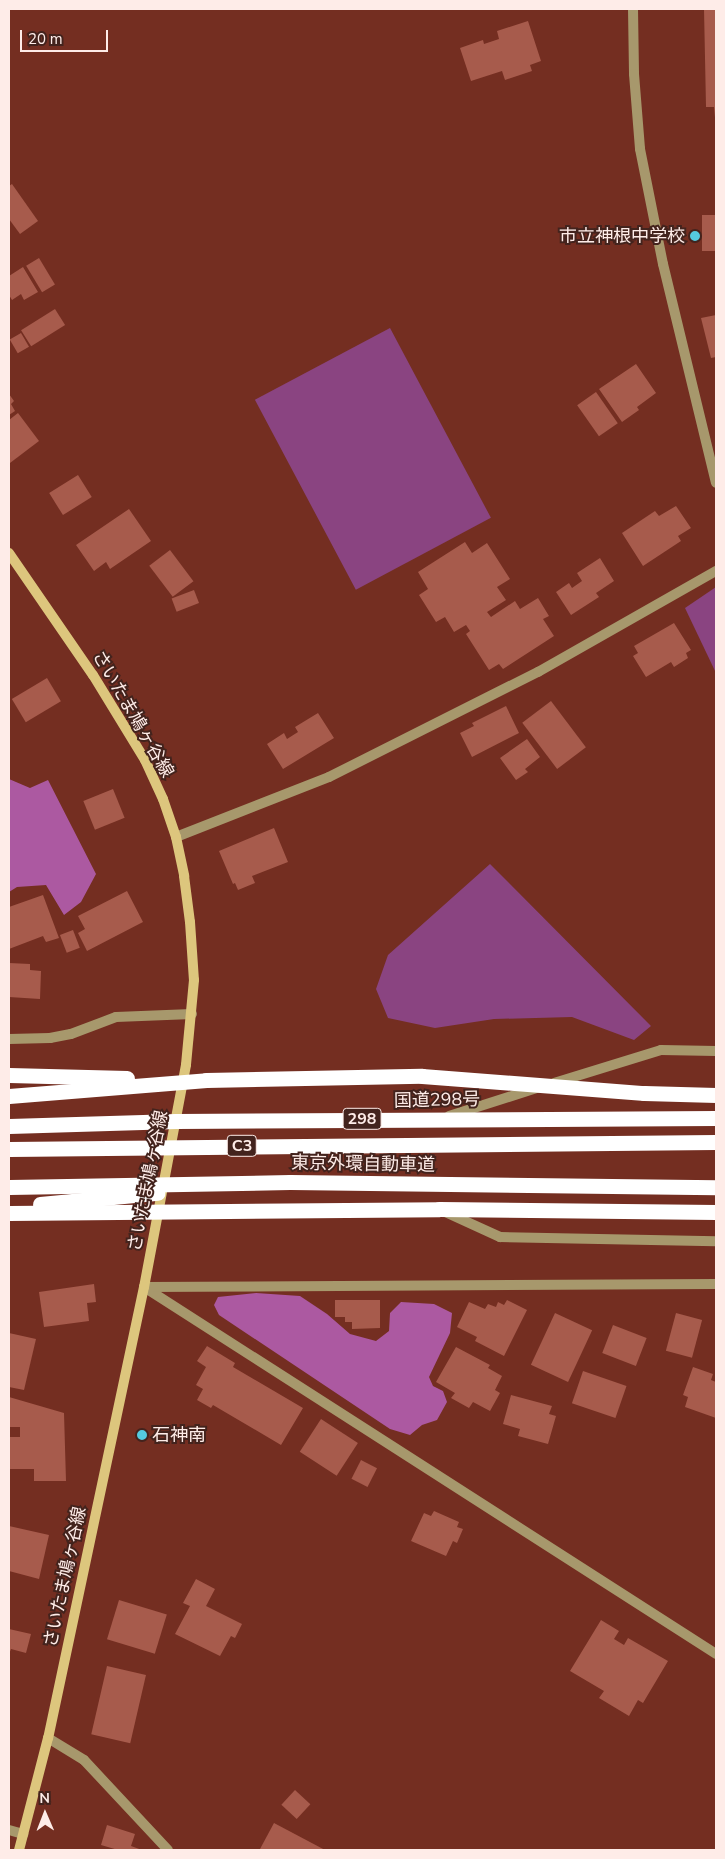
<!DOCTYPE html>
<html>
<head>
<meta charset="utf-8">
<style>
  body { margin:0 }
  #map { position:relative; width:725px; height:1859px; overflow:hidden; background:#742e21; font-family:"Nunito Sans","Noto Sans JP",sans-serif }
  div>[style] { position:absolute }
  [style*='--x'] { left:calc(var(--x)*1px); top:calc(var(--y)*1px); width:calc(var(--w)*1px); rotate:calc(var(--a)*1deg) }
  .green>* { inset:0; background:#8a4481; transform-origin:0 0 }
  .forest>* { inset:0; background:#ac59a1 }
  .building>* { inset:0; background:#a75b4c; transform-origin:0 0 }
  .street>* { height:10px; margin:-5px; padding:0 5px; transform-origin:5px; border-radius:5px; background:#a7986c }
  .secondary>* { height:10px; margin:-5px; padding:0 5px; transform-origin:5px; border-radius:5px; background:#ddc67d }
  .highway>* { height:15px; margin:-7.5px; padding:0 7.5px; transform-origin:7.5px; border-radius:7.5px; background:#fff }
  .dots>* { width:14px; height:14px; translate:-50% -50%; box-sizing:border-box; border:2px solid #43231d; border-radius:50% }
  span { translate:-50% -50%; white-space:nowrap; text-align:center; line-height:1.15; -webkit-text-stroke:4px #43231d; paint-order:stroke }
  .shield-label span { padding:1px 4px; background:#43231d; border:1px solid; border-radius:4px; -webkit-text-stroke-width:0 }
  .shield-label { font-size:16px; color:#feece8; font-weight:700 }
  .poi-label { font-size:18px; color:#feece8 }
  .right { translate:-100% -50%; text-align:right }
  .left { translate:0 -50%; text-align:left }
  .street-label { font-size:18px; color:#feece8 }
  .frame { position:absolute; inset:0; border:10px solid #feece8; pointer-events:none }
  .north { position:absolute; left:20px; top:1789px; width:50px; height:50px; -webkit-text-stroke:4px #43231d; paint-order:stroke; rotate:359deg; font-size:14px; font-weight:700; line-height:20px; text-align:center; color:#feece8 }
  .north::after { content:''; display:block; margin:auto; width:18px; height:22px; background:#feece8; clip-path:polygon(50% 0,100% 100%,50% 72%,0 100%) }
  .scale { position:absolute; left:20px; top:30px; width:88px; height:22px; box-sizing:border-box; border:2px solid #feece8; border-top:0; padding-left:6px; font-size:15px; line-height:18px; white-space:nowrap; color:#feece8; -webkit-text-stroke:4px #43231d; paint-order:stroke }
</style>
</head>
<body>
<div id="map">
  <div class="green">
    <i style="left:390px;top:328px;width:215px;height:153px;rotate:62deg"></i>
    <i style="clip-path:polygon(716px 587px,716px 673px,685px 608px)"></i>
    <i style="clip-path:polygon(490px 864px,651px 1026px,634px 1040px,572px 1017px,494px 1019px,435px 1028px,388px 1018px,376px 989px,388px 955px)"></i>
  </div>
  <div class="forest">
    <i style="clip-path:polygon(9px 779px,30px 788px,48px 780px,96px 874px,81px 902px,64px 915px,46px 885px,17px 887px,9px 892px)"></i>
    <i style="clip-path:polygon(256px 1293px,300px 1296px,327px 1314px,350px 1334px,376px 1341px,389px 1331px,390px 1313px,401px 1302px,434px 1304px,452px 1313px,450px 1333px,429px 1377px,433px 1386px,443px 1391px,447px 1402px,437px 1420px,422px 1425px,410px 1435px,390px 1429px,219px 1315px,214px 1305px,218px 1297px)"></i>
  </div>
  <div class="building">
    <i style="clip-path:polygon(704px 9px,716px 9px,716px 128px,714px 107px,706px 107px)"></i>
    <i style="clip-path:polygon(528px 21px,541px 61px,530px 65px,532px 71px,505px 80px,502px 71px,471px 81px,460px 48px,483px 40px,484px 44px,499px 39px,497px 31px)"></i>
    <i style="clip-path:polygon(12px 184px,38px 221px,20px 234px,9px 219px,9px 186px)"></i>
    <i style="left:702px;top:215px;width:14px;height:36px"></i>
    <i style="left:39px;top:258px;width:31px;height:15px;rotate:59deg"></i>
    <i style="clip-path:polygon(23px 267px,38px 292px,24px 300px,21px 294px,12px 300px,9px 295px,9px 276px)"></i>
    <i style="left:55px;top:309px;width:19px;height:40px;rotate:58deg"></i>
    <i style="clip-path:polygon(716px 315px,716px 357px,711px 358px,701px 318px)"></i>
    <i style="left:21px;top:333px;width:16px;height:13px;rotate:60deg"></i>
    <i style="clip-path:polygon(636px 364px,656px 393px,637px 407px,639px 410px,622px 422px,599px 389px)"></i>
    <i style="left:596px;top:392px;width:38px;height:23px;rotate:55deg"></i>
    <i style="clip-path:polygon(9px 394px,14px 401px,11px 404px,15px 411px,9px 415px)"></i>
    <i style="clip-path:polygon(18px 413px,39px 441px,10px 463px,9px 420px)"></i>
    <i style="left:78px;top:475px;width:26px;height:34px;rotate:58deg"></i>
    <i style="clip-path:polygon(676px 506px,691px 528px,678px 536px,681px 541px,643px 566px,622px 533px,655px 511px,659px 516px)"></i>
    <i style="clip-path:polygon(129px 509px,151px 541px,110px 569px,106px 562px,94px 571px,76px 545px)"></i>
    <i style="clip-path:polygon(465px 542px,472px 553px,487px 543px,510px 579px,497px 587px,506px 600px,487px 612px,491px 617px,515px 601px,520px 609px,538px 598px,549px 616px,543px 619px,554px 636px,503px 669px,499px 664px,489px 670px,466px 634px,470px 631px,466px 625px,454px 632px,445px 617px,436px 622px,419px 595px,428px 589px,418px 572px)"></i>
    <i style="left:170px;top:550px;width:39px;height:26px;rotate:53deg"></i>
    <i style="clip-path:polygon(600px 558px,614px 581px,596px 593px,599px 597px,571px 615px,556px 592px,569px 583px,572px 588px,582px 581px,577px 573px)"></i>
    <i style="left:194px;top:590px;width:14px;height:24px;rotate:69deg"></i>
    <i style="clip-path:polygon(674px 623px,691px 650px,686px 653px,688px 658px,674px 667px,671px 662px,646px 677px,633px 656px,638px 653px,634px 646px)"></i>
    <i style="left:47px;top:678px;width:27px;height:41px;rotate:59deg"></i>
    <i style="left:551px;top:701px;width:58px;height:36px;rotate:53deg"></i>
    <i style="clip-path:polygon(506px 706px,519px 733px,472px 757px,460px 733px,474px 726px,472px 723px)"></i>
    <i style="clip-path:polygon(318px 713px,334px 738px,283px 769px,267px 744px,284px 733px,287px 739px,298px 732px,295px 727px)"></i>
    <i style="clip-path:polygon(527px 739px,540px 757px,525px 769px,528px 772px,516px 780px,500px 758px)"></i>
    <i style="left:113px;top:789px;width:31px;height:32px;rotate:68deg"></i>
    <i style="clip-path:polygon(274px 828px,288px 862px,252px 876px,255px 883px,238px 890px,235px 883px,233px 884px,219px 851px)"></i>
    <i style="clip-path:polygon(127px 891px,143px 922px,87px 951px,78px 933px,85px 929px,78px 916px)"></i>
    <i style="clip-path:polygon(43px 895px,59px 938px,46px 942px,43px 936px,9px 949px,9px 907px)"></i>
    <i style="left:73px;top:930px;width:19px;height:14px;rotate:69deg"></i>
    <i style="clip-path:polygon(9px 963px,30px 964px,30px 970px,41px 971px,40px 999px,9px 997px)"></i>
    <i style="clip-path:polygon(94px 1284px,96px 1302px,87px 1303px,89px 1321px,44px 1327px,39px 1292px)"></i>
    <i style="clip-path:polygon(335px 1300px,380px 1300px,380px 1328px,352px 1329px,352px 1322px,345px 1322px,345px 1317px,335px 1317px)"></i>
    <i style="clip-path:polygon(507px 1300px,527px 1310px,504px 1356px,475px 1341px,477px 1337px,457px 1327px,469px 1302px,485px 1309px,488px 1304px,496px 1307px,498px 1302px,504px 1305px)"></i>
    <i style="left:555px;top:1313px;width:41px;height:57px;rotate:25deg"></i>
    <i style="left:676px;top:1313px;width:27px;height:39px;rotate:15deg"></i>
    <i style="left:613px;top:1325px;width:36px;height:30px;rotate:21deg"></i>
    <i style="clip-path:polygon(9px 1333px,36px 1339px,24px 1390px,9px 1387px)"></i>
    <i style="clip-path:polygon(207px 1346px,235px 1363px,233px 1367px,303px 1408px,281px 1445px,213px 1405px,211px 1408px,197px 1400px,203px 1389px,196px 1385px,206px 1367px,197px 1361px)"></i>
    <i style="clip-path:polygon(456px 1347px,490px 1365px,488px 1368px,502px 1376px,495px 1390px,500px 1393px,490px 1411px,473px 1402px,469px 1408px,451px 1398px,455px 1393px,436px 1382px)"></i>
    <i style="clip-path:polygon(693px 1367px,713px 1374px,711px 1380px,716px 1382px,716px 1418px,685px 1407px,688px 1397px,683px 1395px)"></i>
    <i style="left:583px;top:1371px;width:46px;height:34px;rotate:19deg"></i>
    <i style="clip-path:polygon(511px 1395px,552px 1406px,549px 1414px,556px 1416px,548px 1444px,518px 1436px,520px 1429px,503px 1424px)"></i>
    <i style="clip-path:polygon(9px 1397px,64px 1413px,66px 1481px,34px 1481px,34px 1469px,9px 1469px,9px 1437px,20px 1437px,20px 1427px,9px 1427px)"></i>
    <i style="left:321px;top:1419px;width:44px;height:39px;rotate:33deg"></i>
    <i style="left:361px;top:1460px;width:18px;height:21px;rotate:27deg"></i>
    <i style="clip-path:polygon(434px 1511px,459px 1522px,457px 1527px,463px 1529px,457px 1543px,453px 1541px,446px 1556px,411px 1541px,424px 1513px,431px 1516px)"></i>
    <i style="clip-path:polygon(9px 1526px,49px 1535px,39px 1579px,9px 1571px)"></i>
    <i style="clip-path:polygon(196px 1579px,215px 1589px,206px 1606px,242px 1624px,235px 1638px,231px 1636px,220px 1656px,175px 1634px,190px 1606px,183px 1603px)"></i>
    <i style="left:119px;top:1600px;width:50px;height:41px;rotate:17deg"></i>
    <i style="clip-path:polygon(601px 1620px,619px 1631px,614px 1639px,624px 1645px,628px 1638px,668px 1661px,643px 1703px,638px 1700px,629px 1716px,599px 1698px,604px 1691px,570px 1671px)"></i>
    <i style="clip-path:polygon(9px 1629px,31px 1634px,26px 1653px,11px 1649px,9px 1654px)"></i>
    <i style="left:107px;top:1666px;width:40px;height:70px;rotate:13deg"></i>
    <i style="left:295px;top:1790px;width:21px;height:20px;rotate:43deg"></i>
    <i style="clip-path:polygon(274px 1823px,325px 1850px,262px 1850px,260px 1849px)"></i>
    <i style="clip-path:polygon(107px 1825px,135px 1834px,131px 1846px,142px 1850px,118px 1850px,101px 1845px)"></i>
  </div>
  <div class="street">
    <i style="--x:633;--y:9;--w:65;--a:89.1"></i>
    <i style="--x:634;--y:74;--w:75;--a:85.4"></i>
    <i style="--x:640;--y:149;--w:117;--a:78.7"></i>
    <i style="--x:663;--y:264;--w:225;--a:76.4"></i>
    <i style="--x:176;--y:837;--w:164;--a:-21.4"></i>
    <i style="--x:329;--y:777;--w:234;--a:-26.7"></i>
    <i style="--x:538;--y:672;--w:205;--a:-29.6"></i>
    <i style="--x:9;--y:1039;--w:41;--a:-1.4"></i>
    <i style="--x:50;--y:1038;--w:21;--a:-11"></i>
    <i style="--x:71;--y:1034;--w:48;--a:-20.7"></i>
    <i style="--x:116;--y:1017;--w:76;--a:-2.3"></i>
    <i style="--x:554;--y:1083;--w:112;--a:-17.1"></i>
    <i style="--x:661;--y:1050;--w:55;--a:1"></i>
    <i style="--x:449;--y:1116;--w:96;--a:-17.7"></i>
    <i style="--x:443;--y:1211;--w:63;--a:24.5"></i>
    <i style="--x:500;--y:1237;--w:216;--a:1.1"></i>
    <i style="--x:144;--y:1287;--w:680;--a:32.68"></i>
    <i style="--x:145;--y:1287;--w:571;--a:-0.3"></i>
    <i style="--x:48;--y:1738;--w:42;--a:31.4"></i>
    <i style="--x:84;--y:1760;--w:123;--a:47"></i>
    <i style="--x:9;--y:1830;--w:15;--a:16"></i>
  </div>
  <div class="secondary">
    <i style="--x:9;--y:553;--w:148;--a:55.5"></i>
    <i style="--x:93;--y:675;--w:100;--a:58.5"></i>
    <i style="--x:145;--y:760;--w:43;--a:65.2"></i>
    <i style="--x:163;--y:799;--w:40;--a:71.1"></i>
    <i style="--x:176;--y:837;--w:40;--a:78"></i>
    <i style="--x:184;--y:876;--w:46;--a:82.6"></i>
    <i style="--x:190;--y:922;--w:58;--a:86.1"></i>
    <i style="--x:194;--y:980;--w:85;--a:95.4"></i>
    <i style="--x:186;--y:1065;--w:226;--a:100.7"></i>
    <i style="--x:144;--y:1287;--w:461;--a:102"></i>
    <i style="--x:48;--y:1738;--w:116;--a:104.5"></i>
  </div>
  <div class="highway">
    <i style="--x:9;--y:1075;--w:118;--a:1.5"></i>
    <i style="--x:9;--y:1096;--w:198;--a:-4.6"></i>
    <i style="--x:206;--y:1080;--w:216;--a:-1.1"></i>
    <i style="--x:422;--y:1076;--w:223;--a:4.4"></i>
    <i style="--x:644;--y:1093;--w:72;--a:1.6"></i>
    <i style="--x:9;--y:1126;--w:167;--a:-1.7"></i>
    <i style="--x:176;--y:1121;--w:540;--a:-0.32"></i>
    <i style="--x:9;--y:1149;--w:707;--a:-0.57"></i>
    <i style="--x:9;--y:1187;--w:281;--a:-1"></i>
    <i style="--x:290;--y:1182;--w:426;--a:0.7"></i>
    <i style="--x:40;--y:1204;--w:118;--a:-5.4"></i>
    <i style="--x:9;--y:1213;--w:430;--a:-0.5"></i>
    <i style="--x:439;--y:1209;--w:277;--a:0.6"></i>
  </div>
  <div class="dots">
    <i style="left:695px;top:236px;background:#55cadf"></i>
    <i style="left:142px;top:1435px;background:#55cadf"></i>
  </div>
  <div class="shield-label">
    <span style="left:362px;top:1119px">298</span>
    <span style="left:242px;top:1146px">C3</span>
  </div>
  <div class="poi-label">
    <span class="right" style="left:685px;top:236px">市立神根中学校</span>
    <span class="left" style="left:152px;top:1435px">石神南</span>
  </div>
  <div class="street-label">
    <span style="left:133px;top:714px;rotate:60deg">さいたま鳩ヶ谷線</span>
    <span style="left:437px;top:1100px;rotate:-1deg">国道298号</span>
    <span style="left:363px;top:1164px;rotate:1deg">東京外環自動車道</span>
    <span style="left:148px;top:1181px;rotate:-79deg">さいたま鳩ヶ谷線</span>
    <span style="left:65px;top:1577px;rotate:-78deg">さいたま鳩ヶ谷線</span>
  </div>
  <div class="frame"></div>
  <div class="north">N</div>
  <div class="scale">20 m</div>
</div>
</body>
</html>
